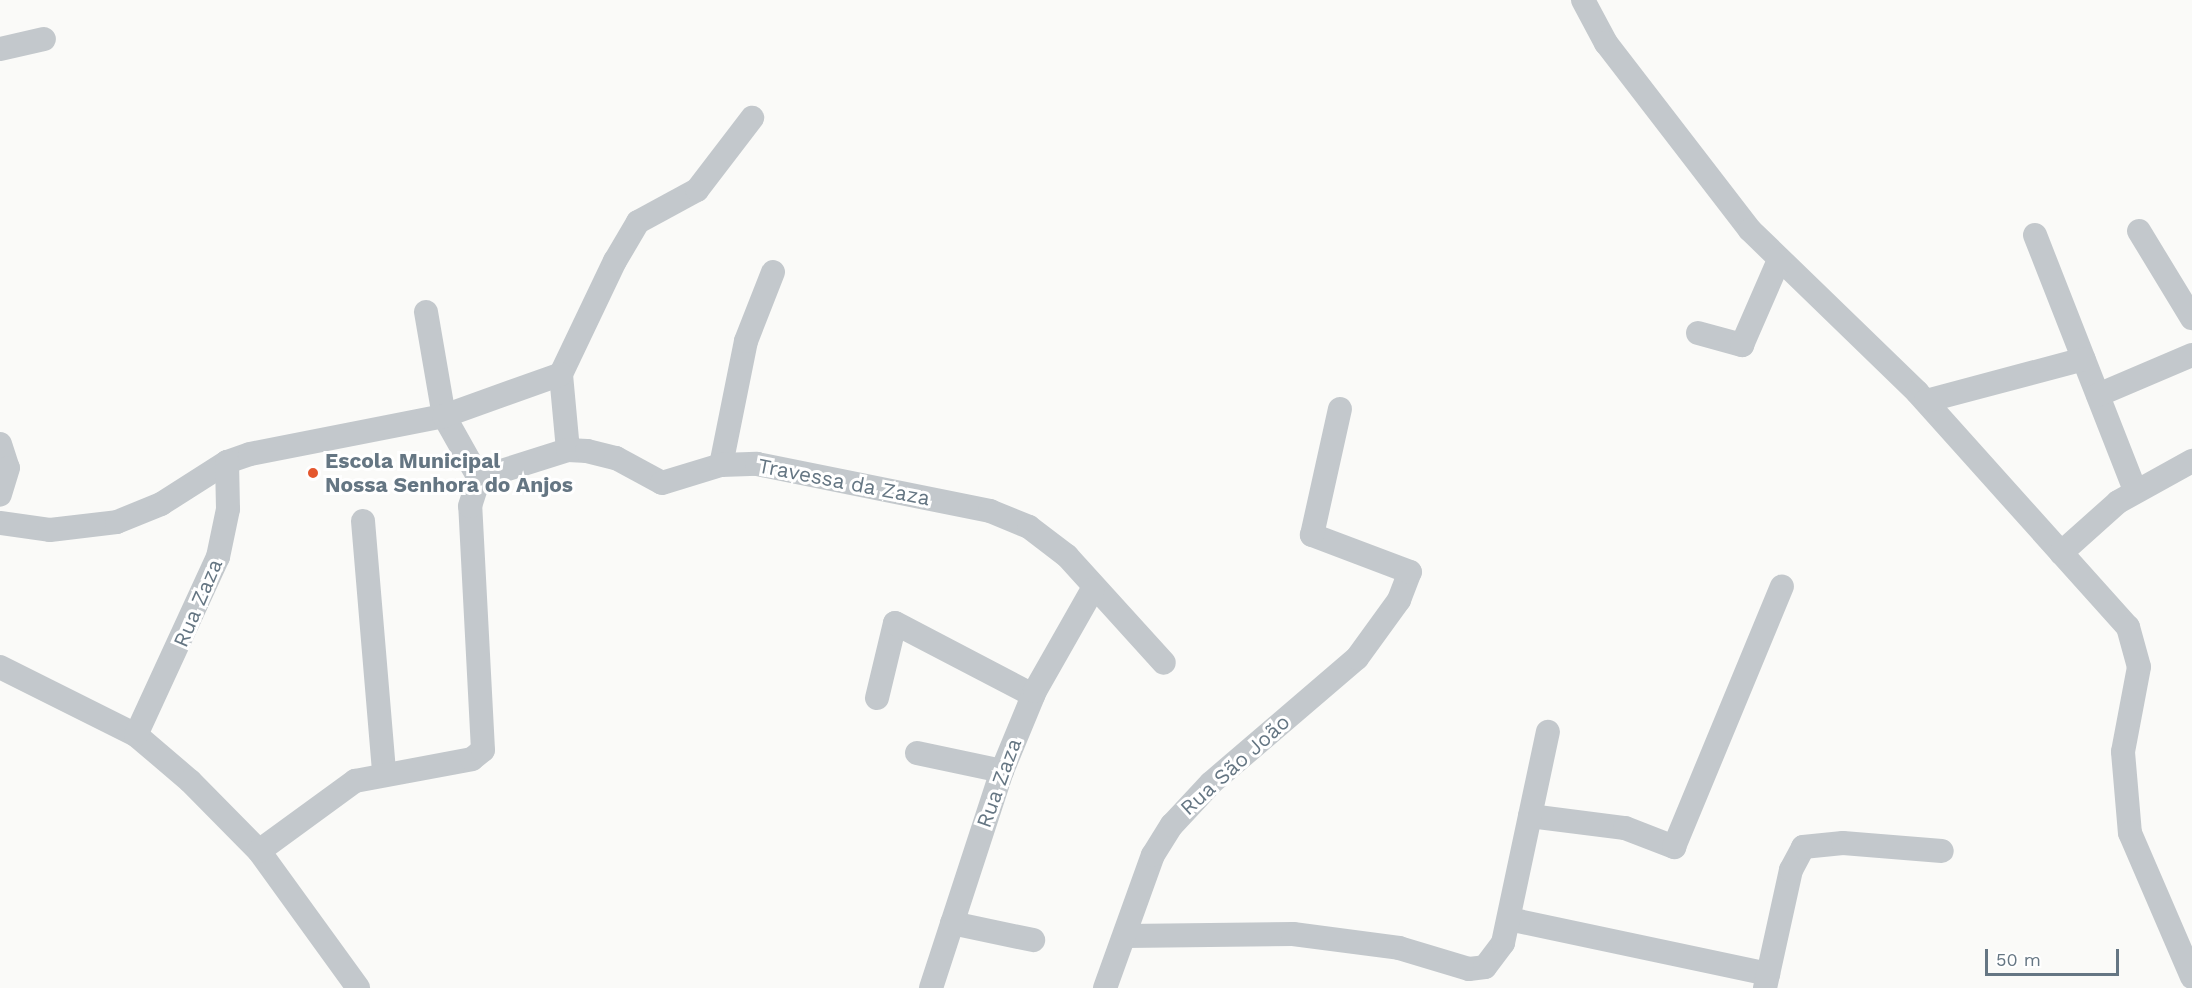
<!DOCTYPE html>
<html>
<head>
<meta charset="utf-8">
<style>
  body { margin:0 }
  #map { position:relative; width:2192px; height:988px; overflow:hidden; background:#fafaf8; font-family:"Work Sans",sans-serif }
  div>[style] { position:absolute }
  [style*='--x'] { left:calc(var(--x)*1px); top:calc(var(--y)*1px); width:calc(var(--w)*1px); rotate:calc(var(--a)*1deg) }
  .minor>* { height:24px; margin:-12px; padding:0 12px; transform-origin:12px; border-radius:12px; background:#c3c8cc }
  .dots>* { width:16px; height:16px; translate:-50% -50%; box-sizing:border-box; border:3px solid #fff; border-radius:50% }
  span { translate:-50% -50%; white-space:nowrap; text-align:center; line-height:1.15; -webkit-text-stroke:6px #fff; paint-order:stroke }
  .poi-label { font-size:21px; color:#657683; font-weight:700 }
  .left { translate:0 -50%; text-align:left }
  .street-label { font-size:21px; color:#657683 }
  .scale { position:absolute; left:1985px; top:949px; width:134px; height:27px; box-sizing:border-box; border:3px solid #657683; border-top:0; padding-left:8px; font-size:18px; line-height:21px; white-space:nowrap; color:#657683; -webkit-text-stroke:4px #fff; paint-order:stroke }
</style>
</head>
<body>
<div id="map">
  <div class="minor">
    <i style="--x:1583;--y:0;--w:49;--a:61.9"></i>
    <i style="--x:1606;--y:43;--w:236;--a:52.4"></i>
    <i style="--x:1750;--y:230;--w:233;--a:44.1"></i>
    <i style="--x:1917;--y:392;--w:316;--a:48.1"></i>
    <i style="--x:2128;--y:627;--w:41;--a:74.6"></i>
    <i style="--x:2139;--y:667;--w:86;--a:100.7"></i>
    <i style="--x:2123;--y:752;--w:81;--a:85.1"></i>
    <i style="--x:2130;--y:833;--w:157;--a:66.7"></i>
    <i style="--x:0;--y:49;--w:45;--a:-12.8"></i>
    <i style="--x:2139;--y:231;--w:102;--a:58.7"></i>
    <i style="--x:2035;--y:235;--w:274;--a:68.6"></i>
    <i style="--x:426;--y:312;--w:106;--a:80.2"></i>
    <i style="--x:444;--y:416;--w:71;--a:60.6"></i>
    <i style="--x:1698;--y:333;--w:46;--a:15.3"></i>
    <i style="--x:1742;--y:345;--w:93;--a:-66.5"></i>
    <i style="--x:2098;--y:395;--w:102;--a:-23.1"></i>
    <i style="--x:1926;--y:401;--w:163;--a:-14.9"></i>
    <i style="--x:0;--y:444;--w:25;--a:72"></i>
    <i style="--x:8;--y:468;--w:28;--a:107"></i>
    <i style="--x:568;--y:450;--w:76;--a:-95.3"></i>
    <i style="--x:561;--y:374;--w:125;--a:-64.5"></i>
    <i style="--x:615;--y:261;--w:45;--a:-59.5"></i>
    <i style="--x:638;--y:222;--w:67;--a:-28.5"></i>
    <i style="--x:697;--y:190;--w:91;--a:-52.6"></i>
    <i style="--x:721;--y:465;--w:126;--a:-78.6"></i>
    <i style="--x:746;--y:341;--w:74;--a:-68.6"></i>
    <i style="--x:479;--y:478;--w:93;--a:-17.5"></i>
    <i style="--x:568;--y:450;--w:19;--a:3"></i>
    <i style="--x:587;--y:451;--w:30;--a:14"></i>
    <i style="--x:616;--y:458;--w:52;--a:28.5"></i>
    <i style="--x:662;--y:483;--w:62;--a:-17"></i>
    <i style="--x:721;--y:465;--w:36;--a:-2"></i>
    <i style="--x:757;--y:464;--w:238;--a:11.4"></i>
    <i style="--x:990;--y:511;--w:42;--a:22.3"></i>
    <i style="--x:1029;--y:527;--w:48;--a:37.3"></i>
    <i style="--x:1067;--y:556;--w:144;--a:47.8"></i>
    <i style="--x:363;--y:521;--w:252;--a:85.2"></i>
    <i style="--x:0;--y:523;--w:50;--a:8"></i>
    <i style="--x:50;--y:530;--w:67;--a:-6.8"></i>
    <i style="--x:117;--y:522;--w:48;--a:-22.2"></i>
    <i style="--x:161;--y:504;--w:78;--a:-32.5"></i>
    <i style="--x:227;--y:462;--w:24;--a:-19"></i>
    <i style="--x:250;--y:454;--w:198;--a:-11.1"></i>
    <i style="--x:444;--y:416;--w:124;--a:-19.7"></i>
    <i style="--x:2061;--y:553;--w:76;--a:-41.8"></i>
    <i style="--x:2118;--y:502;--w:85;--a:-29"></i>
    <i style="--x:0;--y:667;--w:152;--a:26.6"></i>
    <i style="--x:136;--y:735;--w:71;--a:40.4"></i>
    <i style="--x:190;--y:781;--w:98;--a:45.4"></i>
    <i style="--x:259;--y:851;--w:169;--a:54.1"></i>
    <i style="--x:877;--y:698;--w:77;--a:-76.5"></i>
    <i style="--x:895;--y:623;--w:156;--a:27.6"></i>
    <i style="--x:136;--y:735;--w:196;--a:-65.3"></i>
    <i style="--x:218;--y:557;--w:49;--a:-78.2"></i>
    <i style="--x:228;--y:509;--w:47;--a:-91.2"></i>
    <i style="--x:917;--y:753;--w:87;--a:12"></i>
    <i style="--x:1530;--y:816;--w:96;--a:7.2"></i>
    <i style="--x:1625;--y:828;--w:53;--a:21.2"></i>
    <i style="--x:1674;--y:847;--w:282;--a:-67.5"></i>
    <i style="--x:259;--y:851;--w:119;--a:-36.1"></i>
    <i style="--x:355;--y:781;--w:119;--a:-10.6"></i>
    <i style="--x:472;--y:759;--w:14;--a:-39"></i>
    <i style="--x:483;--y:750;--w:244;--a:-93"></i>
    <i style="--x:470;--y:506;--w:29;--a:-72"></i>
    <i style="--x:1509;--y:919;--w:265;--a:12"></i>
    <i style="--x:952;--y:923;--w:83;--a:11.9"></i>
    <i style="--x:1126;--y:936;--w:167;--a:-0.7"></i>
    <i style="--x:1293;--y:934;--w:107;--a:7.5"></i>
    <i style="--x:1399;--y:948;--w:73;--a:16.7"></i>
    <i style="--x:1469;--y:969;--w:16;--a:-7"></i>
    <i style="--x:1485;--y:967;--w:30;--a:-53"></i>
    <i style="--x:1503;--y:943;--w:216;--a:-78"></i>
    <i style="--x:931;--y:988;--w:228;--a:-71.9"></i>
    <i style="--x:1002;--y:771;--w:87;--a:-67.6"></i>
    <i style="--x:1035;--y:691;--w:117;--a:-60.4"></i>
    <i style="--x:1105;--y:988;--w:141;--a:-70.2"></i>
    <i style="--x:1153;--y:855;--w:36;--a:-58"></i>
    <i style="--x:1172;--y:825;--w:57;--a:-47.1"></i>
    <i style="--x:1211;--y:783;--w:192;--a:-40.6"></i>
    <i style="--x:1357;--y:658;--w:72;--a:-54.1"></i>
    <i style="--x:1399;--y:600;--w:30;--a:-69"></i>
    <i style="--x:1410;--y:572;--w:105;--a:-159.3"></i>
    <i style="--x:1312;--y:535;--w:129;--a:-77.5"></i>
    <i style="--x:1765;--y:988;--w:121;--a:-77.6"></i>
    <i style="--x:1791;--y:870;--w:26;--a:-62"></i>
    <i style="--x:1803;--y:847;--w:40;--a:-5.7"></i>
    <i style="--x:1843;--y:843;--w:99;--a:4.6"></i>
  </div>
  <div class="dots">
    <i style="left:313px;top:473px;background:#e4572e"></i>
  </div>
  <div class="poi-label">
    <span class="left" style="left:325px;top:473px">Escola Municipal<br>Nossa Senhora do Anjos</span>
  </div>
  <div class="street-label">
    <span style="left:844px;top:482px;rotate:11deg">Travessa da Zaza</span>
    <span style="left:198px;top:603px;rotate:-67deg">Rua Zaza</span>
    <span style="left:1235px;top:765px;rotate:-42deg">Rua São João</span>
    <span style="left:999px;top:783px;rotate:-70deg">Rua Zaza</span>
  </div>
  <div class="scale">50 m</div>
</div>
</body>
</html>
